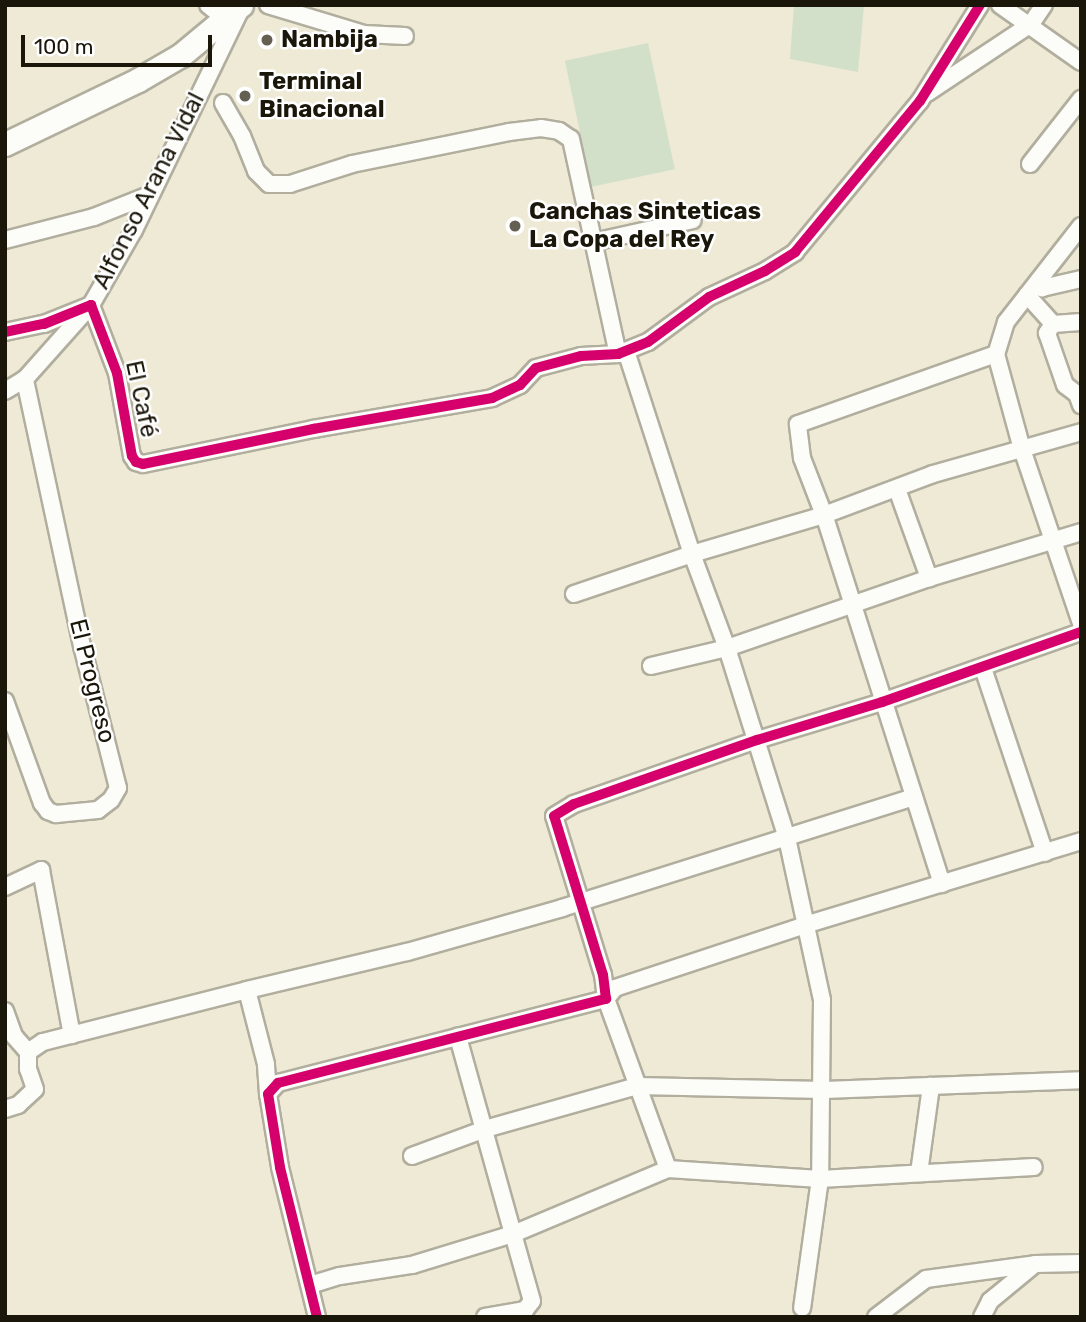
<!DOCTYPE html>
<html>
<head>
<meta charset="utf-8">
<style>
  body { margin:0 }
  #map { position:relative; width:1086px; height:1322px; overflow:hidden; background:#eeead6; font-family:Rubik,sans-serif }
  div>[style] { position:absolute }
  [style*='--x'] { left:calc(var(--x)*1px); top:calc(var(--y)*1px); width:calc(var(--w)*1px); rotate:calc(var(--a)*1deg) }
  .green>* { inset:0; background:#d2e0ca; transform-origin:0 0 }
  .roads { filter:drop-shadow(2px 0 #b1ae9e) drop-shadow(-2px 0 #b1ae9e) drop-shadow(0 2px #b1ae9e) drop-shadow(0 -2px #b1ae9e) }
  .minor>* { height:16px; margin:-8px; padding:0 8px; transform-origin:8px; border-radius:8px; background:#fcfcf9 }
  .highway>* { height:23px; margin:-11.5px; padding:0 11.5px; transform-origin:11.5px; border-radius:11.5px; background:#fcfcf9 }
  .cycleway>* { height:10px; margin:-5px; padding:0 5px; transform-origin:5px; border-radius:5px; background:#d6006c }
  .dots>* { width:19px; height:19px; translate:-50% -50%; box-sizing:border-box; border:4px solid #fff; border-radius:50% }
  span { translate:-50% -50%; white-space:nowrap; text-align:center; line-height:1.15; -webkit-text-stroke:5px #fff; paint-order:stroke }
  .poi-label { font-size:24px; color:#1a1609; font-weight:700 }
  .left { translate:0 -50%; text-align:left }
  .street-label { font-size:24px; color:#1a1609 }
  .frame { position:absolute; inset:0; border:7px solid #1a1609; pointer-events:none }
  .scale { position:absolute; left:21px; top:35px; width:191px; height:32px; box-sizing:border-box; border:4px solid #1a1609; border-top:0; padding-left:9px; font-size:21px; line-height:24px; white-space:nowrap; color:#1a1609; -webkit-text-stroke:5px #fff; paint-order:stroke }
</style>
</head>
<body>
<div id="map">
  <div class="green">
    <i style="clip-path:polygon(794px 5px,864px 5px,858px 72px,790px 59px)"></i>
    <i style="left:648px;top:43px;width:129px;height:85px;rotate:78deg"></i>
  </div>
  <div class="roads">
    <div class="minor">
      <i style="--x:208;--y:5;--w:22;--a:39"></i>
      <i style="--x:268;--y:5;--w:100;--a:16.8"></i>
      <i style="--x:364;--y:34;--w:41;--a:2.8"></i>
      <i style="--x:1000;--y:5;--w:99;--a:35.1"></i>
      <i style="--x:927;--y:93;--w:125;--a:-33.6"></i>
      <i style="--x:1031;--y:24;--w:23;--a:-56"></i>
      <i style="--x:223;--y:103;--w:38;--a:60"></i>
      <i style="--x:242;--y:136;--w:38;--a:68"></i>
      <i style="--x:256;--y:171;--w:18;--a:45"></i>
      <i style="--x:269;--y:184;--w:21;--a:0"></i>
      <i style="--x:290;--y:184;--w:65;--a:-17.9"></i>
      <i style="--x:352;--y:164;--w:160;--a:-11.5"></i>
      <i style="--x:509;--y:132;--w:32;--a:-7"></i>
      <i style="--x:541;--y:128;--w:18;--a:9"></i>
      <i style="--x:559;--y:131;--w:14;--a:34"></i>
      <i style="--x:571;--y:139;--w:220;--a:77.7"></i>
      <i style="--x:1030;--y:164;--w:83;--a:-51.9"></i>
      <i style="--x:1081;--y:226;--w:122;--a:128"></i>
      <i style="--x:1006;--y:322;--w:34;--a:107"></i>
      <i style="--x:996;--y:354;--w:98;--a:74.7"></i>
      <i style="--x:1022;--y:449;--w:184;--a:71.3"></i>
      <i style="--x:5;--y:240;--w:92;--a:-14.5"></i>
      <i style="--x:94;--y:217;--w:59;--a:-21.8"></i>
      <i style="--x:593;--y:242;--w:102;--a:-12.4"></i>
      <i style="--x:1039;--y:280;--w:9;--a:69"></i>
      <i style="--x:1042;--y:288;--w:40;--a:-13"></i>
      <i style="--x:1027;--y:295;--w:39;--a:48"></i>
      <i style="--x:1053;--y:324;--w:28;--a:-4"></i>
      <i style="--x:1053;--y:324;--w:11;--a:124"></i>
      <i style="--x:1047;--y:333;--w:55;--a:70.9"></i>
      <i style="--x:1065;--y:385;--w:15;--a:37"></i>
      <i style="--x:1077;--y:394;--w:12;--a:70"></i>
      <i style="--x:5;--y:332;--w:40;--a:-12"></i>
      <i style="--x:44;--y:324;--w:51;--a:-22"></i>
      <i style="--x:91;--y:305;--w:73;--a:69.1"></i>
      <i style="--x:117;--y:373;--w:84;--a:79.8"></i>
      <i style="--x:132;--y:456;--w:7;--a:56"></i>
      <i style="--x:136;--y:462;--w:7;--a:16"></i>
      <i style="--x:143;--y:464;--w:174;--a:-11.6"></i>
      <i style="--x:313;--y:429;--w:182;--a:-9.8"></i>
      <i style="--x:492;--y:398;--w:31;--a:-25"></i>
      <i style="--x:520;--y:385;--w:23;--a:-47"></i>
      <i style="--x:536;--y:368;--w:47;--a:-14.9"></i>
      <i style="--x:581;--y:356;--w:37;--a:-3"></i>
      <i style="--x:618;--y:354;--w:32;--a:-22"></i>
      <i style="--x:648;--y:342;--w:76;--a:-36.4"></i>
      <i style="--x:709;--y:297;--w:62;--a:-24.9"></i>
      <i style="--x:765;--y:271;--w:36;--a:-32"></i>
      <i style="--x:795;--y:252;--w:196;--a:-50.4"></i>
      <i style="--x:920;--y:101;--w:113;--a:-58"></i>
      <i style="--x:626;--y:351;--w:213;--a:72"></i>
      <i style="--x:692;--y:554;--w:100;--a:69.6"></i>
      <i style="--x:727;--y:648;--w:199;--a:72.5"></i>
      <i style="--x:787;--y:838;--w:166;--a:77.8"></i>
      <i style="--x:822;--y:1000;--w:179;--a:90.6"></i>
      <i style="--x:820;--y:1179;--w:130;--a:97.9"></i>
      <i style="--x:5;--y:391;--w:23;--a:-31"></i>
      <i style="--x:25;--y:379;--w:99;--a:-48.3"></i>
      <i style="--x:91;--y:305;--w:86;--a:-60.2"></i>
      <i style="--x:134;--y:230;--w:243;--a:-64.2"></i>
      <i style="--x:897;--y:489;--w:95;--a:70.2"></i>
      <i style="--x:574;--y:594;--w:125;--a:-18.7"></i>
      <i style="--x:692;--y:554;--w:138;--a:-16.5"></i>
      <i style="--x:824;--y:515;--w:116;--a:-20.6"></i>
      <i style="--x:933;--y:474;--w:154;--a:-15.8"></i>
      <i style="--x:651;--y:666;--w:78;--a:-13.3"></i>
      <i style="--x:727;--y:648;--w:214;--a:-19.1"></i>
      <i style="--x:929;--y:578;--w:159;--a:-16.8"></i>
      <i style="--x:983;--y:668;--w:195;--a:71.5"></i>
      <i style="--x:5;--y:701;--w:109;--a:70.1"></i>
      <i style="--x:42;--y:803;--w:10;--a:53"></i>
      <i style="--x:48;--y:811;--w:9;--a:21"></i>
      <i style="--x:56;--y:814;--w:42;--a:-5.4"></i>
      <i style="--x:98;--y:810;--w:16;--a:-38"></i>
      <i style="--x:111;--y:800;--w:14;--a:-60"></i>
      <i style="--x:118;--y:788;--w:146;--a:-104.2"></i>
      <i style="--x:82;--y:646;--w:273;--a:-102.1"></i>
      <i style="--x:942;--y:884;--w:387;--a:-107.7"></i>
      <i style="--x:824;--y:515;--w:61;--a:-111.1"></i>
      <i style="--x:802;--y:458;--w:34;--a:-97"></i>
      <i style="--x:798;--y:424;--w:210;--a:-19.5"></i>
      <i style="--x:5;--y:887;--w:40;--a:-25"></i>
      <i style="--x:41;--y:870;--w:168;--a:79.4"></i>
      <i style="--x:5;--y:1011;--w:27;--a:70"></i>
      <i style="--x:14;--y:1036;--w:21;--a:49"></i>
      <i style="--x:268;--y:1094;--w:30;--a:-94"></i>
      <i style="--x:266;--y:1064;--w:76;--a:-104.4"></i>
      <i style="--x:247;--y:990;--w:164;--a:-13.4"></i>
      <i style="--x:407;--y:952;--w:161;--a:-15.8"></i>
      <i style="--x:562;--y:908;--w:369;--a:-17.5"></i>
      <i style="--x:5;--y:1109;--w:14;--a:-17"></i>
      <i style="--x:18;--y:1105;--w:23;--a:-43"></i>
      <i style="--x:35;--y:1089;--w:21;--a:-109"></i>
      <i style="--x:28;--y:1069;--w:17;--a:-90"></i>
      <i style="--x:28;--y:1052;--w:18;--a:-34"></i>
      <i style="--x:43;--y:1042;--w:211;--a:-14.3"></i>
      <i style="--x:412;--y:1156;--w:78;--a:-20.3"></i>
      <i style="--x:485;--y:1129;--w:158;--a:-15.8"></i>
      <i style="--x:637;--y:1086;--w:187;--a:1.2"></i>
      <i style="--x:824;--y:1090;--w:257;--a:-2.2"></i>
      <i style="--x:668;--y:1169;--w:152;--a:3.8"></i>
      <i style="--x:820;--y:1179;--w:214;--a:-3.2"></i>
      <i style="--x:919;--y:1173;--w:88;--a:-82.1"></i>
      <i style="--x:310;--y:1285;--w:31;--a:-17"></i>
      <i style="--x:340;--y:1276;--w:73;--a:-8.7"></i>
      <i style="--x:412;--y:1265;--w:106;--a:-17.1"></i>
      <i style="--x:513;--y:1234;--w:205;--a:-105.6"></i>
      <i style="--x:317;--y:1317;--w:154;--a:-103.9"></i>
      <i style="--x:280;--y:1167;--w:74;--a:-99.3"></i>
      <i style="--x:268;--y:1094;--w:15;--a:-48"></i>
      <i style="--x:278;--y:1083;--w:339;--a:-14.4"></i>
      <i style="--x:606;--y:999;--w:24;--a:-97"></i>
      <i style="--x:603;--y:975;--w:166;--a:-107.1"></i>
      <i style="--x:554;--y:816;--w:23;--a:-31"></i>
      <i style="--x:574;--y:804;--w:194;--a:-19.3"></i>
      <i style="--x:757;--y:740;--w:131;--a:-16.9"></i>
      <i style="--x:882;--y:702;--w:211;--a:-19.4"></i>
      <i style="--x:485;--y:1317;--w:41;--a:-9.9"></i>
      <i style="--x:525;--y:1310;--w:11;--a:-52"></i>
      <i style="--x:532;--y:1301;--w:70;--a:-105.8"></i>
      <i style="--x:513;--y:1234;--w:168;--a:-22.8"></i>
      <i style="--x:668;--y:1169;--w:181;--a:-110"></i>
      <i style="--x:606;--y:999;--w:14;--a:-51"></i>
      <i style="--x:615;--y:988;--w:203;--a:-18.3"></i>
      <i style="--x:808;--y:924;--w:285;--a:-16.9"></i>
      <i style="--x:876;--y:1317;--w:63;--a:-37.2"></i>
      <i style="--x:926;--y:1279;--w:110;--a:-7.8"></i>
      <i style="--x:982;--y:1317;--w:18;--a:-63"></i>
      <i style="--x:990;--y:1301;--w:58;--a:-39.4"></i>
      <i style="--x:1035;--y:1264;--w:46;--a:-1.2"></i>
    </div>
    <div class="highway">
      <i style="--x:5;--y:144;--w:148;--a:-25.7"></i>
      <i style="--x:138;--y:80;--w:50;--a:-30.2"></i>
      <i style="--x:181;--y:55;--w:78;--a:-39.8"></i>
    </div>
  </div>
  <div class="cycleway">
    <i style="--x:5;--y:332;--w:40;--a:-12"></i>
    <i style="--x:44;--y:324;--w:51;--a:-22"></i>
    <i style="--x:91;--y:305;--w:73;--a:69.1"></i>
    <i style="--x:117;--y:373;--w:84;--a:79.8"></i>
    <i style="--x:132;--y:456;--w:7;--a:56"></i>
    <i style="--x:136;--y:462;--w:7;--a:16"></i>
    <i style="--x:143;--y:464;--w:174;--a:-11.6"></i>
    <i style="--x:313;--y:429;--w:182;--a:-9.8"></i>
    <i style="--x:492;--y:398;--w:31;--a:-25"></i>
    <i style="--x:520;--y:385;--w:23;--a:-47"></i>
    <i style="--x:536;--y:368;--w:47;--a:-14.9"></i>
    <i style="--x:581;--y:356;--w:37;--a:-3"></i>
    <i style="--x:618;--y:354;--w:32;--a:-22"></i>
    <i style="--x:648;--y:342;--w:76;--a:-36.4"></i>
    <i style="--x:709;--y:297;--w:62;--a:-24.9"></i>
    <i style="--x:765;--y:271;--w:36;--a:-32"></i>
    <i style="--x:795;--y:252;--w:196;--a:-50.4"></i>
    <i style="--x:920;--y:101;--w:113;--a:-58"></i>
    <i style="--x:317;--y:1317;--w:154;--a:-103.9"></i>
    <i style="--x:280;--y:1167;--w:74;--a:-99.3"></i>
    <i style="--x:268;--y:1094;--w:15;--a:-48"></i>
    <i style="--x:278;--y:1083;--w:339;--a:-14.4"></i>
    <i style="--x:606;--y:999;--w:24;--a:-97"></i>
    <i style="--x:603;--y:975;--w:166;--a:-107.1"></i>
    <i style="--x:554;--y:816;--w:23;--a:-31"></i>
    <i style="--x:574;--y:804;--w:194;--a:-19.3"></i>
    <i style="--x:757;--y:740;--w:131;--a:-16.9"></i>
    <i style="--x:882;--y:702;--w:211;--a:-19.4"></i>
  </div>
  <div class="dots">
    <i style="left:267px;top:40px;background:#646051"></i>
    <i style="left:245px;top:96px;background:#646051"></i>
    <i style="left:515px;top:226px;background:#646051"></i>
  </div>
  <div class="poi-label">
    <span class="left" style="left:281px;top:40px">Nambija</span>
    <span class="left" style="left:259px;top:96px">Terminal<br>Binacional</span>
    <span class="left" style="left:529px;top:226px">Canchas Sinteticas<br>La Copa del Rey</span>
  </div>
  <div class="street-label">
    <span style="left:149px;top:191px;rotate:-63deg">Alfonso Arana Vidal</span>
    <span style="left:141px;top:399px;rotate:78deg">El Café</span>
    <span style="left:92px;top:681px;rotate:76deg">El Progreso</span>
  </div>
  <div class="frame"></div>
  <div class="scale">100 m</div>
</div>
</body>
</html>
